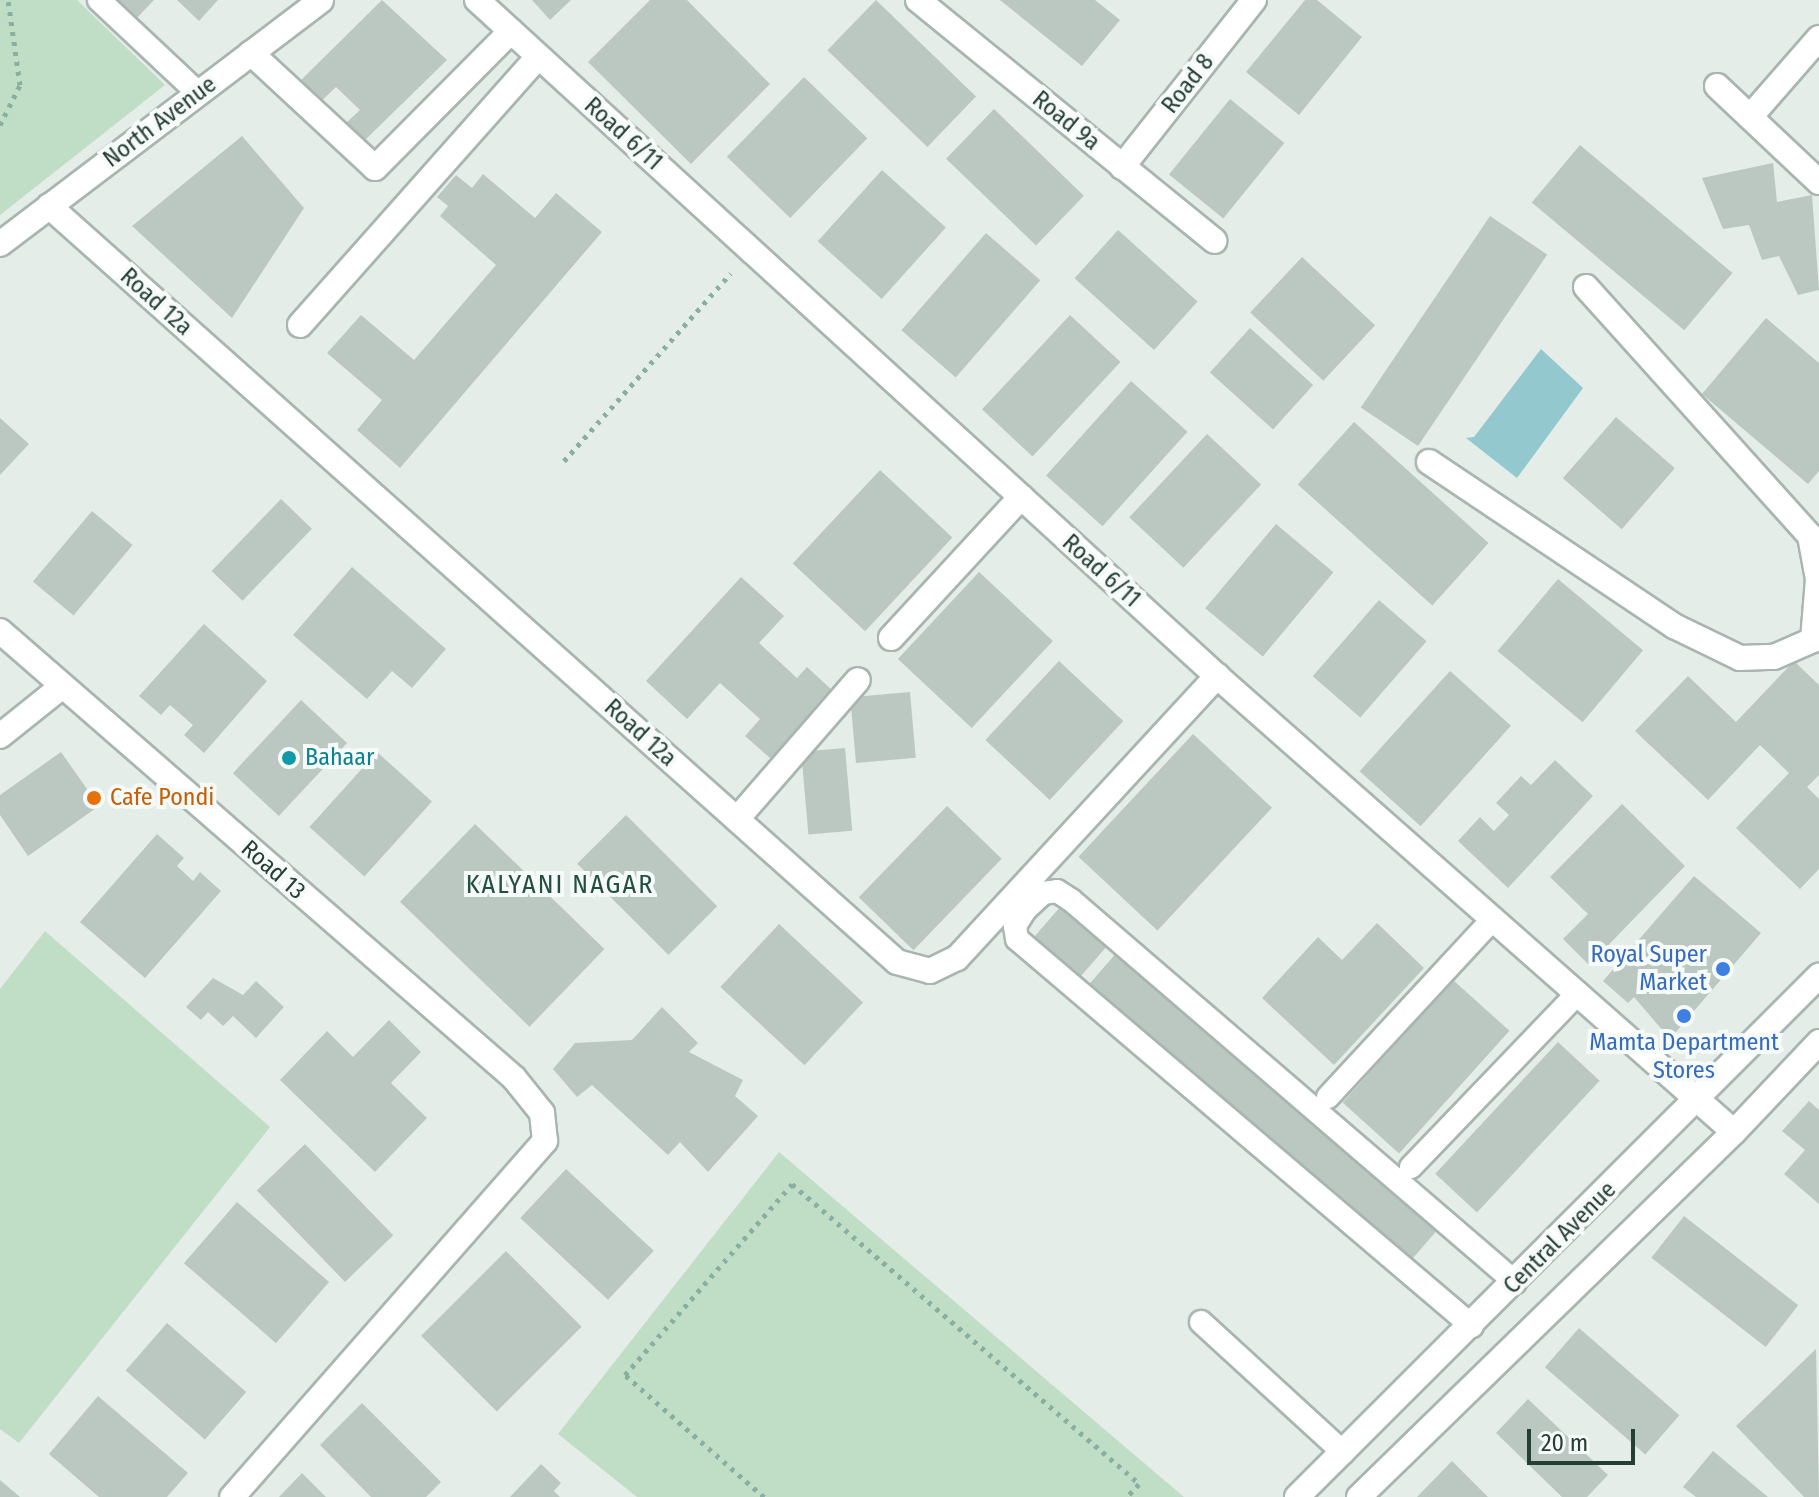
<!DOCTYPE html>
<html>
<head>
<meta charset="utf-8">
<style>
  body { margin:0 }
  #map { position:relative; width:1819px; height:1497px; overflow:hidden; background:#e5ede9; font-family:"Fira Sans Condensed",sans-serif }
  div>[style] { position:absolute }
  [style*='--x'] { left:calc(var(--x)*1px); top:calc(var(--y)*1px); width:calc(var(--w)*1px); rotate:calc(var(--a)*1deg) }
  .green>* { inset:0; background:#c0ddc6 }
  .water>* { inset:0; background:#92c8ce }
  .building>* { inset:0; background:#bbc8c2; transform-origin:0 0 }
  .path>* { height:5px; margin-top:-2.5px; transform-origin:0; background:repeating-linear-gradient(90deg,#88afa1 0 4px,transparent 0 10px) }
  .roads { filter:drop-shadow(2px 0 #a8b5b0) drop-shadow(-2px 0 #a8b5b0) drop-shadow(0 2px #a8b5b0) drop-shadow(0 -2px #a8b5b0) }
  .lane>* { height:22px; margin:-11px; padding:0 11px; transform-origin:11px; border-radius:11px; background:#fff }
  .street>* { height:24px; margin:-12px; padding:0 12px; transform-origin:12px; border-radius:12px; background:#fff }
  .secondary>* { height:24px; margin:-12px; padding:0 12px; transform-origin:12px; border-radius:12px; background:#fff }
  .dots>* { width:22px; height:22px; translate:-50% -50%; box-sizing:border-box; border:4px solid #f6faf8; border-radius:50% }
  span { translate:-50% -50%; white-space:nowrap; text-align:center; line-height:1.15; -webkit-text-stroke:8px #f6faf8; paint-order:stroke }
  .street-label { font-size:24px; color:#253e36 }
  .culture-label { font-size:24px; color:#0d838f }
  .left { translate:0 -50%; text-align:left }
  .food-label { font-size:24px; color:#c56008 }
  .shop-label { font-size:24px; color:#366cbe }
  .right { translate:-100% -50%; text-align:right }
  .neighbourhood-label { font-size:26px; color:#224f42; letter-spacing:2px }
  .scale { position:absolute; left:1527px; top:1429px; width:108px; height:36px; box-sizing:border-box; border:4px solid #253e36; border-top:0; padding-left:10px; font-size:24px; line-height:28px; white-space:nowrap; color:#253e36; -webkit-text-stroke:6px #f6faf8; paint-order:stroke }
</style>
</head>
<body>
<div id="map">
  <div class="green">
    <i style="clip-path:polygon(0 0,77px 0,165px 85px,0 215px)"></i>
    <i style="clip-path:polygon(45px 931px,270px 1127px,19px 1443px,0 1429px,0 989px)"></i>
    <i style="clip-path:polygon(779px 1152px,1184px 1497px,637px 1497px,558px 1434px)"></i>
  </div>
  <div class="water">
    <i style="clip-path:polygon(1541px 349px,1583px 388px,1517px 478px,1466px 438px,1474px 437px)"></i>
  </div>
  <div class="building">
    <i style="clip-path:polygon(111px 0,154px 0,134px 21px)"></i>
    <i style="clip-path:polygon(177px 0,218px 0,199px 21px)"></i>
    <i style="clip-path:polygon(382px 0,447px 60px,363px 142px,345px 124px,360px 110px,336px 87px,315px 107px,295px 86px)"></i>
    <i style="clip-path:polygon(532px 0,571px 0,550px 20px)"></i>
    <i style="clip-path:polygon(650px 0,687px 0,770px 84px,691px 164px,588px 62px)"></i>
    <i style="left:876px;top:0;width:139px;height:70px;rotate:44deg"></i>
    <i style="clip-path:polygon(1000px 0,1095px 0,1120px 20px,1082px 66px)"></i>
    <i style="clip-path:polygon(1305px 0,1317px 0,1362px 37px,1299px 115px,1246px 72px)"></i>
    <i style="left:804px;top:77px;width:88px;height:111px;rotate:44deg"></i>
    <i style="left:1230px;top:99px;width:70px;height:97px;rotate:39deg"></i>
    <i style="left:994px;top:109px;width:125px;height:69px;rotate:44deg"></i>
    <i style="clip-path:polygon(242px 136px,304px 208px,232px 318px,132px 226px)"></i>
    <i style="left:1580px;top:145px;width:199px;height:75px;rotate:40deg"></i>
    <i style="clip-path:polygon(1773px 163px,1777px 202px,1812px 195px,1819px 290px,1798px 295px,1779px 256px,1762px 260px,1749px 225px,1723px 229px,1702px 178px)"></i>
    <i style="left:882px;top:170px;width:86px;height:96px;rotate:42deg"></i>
    <i style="clip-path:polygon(483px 174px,535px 218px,556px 193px,602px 232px,400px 468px,357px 430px,382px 400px,327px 353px,361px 315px,414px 360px,496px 265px,440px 216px,448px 206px,437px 197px,456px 175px,472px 188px)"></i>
    <i style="left:1490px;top:216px;width:69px;height:231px;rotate:34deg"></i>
    <i style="left:1118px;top:230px;width:107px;height:65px;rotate:42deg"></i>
    <i style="left:986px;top:233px;width:72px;height:129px;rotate:41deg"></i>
    <i style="left:1302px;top:257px;width:100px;height:76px;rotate:43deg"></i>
    <i style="left:1070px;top:315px;width:69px;height:129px;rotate:43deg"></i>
    <i style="clip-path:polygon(1766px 318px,1819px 363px,1819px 471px,1808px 484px,1702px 394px)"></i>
    <i style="left:1250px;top:328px;width:85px;height:60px;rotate:42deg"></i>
    <i style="left:1131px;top:381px;width:76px;height:127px;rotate:42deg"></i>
    <i style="left:1616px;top:417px;width:78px;height:81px;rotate:41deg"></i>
    <i style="clip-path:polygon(0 418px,29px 444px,0 475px)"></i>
    <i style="left:1354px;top:422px;width:181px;height:84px;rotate:42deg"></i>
    <i style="left:1207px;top:434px;width:74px;height:114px;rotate:43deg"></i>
    <i style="left:880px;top:470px;width:99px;height:128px;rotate:43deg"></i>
    <i style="left:281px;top:499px;width:43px;height:100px;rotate:44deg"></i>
    <i style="left:92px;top:511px;width:53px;height:92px;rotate:40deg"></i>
    <i style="left:1276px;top:524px;width:75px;height:110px;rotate:40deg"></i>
    <i style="clip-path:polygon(352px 567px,446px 649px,412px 688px,392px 671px,367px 699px,293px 635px)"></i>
    <i style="left:979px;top:572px;width:101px;height:119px;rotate:43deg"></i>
    <i style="clip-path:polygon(741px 577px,784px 616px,759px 643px,797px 678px,807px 667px,833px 691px,771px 759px,745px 736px,760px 719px,720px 683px,687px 719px,646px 681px)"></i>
    <i style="left:1558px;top:579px;width:111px;height:94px;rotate:40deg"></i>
    <i style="left:1379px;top:600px;width:63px;height:101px;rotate:41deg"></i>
    <i style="clip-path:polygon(204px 624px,267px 681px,204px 753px,184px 735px,193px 725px,170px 705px,161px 715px,139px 696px)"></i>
    <i style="left:1059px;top:661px;width:88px;height:108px;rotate:43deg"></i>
    <i style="clip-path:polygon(1794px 661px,1819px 685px,1819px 775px,1807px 787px,1819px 799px,1819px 869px,1800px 889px,1736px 828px,1789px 773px,1760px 745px,1708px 800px,1635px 731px,1688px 676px,1736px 722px)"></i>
    <i style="left:1450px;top:671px;width:82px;height:135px;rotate:42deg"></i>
    <i style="left:910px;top:692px;width:66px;height:60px;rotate:85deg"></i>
    <i style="left:301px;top:700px;width:63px;height:100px;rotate:43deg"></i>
    <i style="left:1193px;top:734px;width:108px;height:168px;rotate:43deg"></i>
    <i style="left:845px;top:748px;width:83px;height:44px;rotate:85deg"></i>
    <i style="clip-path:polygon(61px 752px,99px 806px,28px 856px,0 815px,0 795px)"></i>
    <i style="left:377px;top:752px;width:74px;height:101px;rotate:42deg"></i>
    <i style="clip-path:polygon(1555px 760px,1593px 796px,1508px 888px,1458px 841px,1480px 817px,1494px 831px,1509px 815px,1496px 803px,1521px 776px,1531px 785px)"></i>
    <i style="clip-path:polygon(1622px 804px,1685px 866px,1589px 965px,1563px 939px,1588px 914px,1550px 877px)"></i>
    <i style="left:947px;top:806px;width:76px;height:127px;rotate:44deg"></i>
    <i style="left:626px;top:815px;width:129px;height:69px;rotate:45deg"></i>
    <i style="left:475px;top:824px;width:180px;height:108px;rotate:44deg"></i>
    <i style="clip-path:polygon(157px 834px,184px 858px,177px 866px,193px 881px,200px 872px,221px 891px,145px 978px,80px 922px)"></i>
    <i style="clip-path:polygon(1694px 876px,1761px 933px,1670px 1039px,1634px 997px,1628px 1003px,1603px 981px)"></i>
    <i style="left:1061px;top:906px;width:61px;height:45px;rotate:41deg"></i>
    <i style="clip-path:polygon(1377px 923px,1424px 968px,1334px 1065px,1262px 998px,1318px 937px,1342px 960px)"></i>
    <i style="left:779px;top:924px;width:115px;height:86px;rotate:43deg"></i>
    <i style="left:1118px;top:951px;width:424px;height:47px;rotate:41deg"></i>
    <i style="clip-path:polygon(213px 978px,243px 995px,256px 981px,284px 1007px,256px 1038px,233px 1016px,223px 1026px,208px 1012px,201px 1020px,186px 1007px)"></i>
    <i style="left:1453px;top:980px;width:76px;height:165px;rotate:42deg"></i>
    <i style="clip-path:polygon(662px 1007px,698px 1043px,689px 1052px,743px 1080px,735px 1096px,758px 1116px,708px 1172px,680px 1142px,668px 1155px,592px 1085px,577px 1097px,553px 1069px,575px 1043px,632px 1040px)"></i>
    <i style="clip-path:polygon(389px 1020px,421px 1052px,391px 1083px,427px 1118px,375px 1172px,280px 1080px,327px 1031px,353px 1057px)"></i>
    <i style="left:1558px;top:1042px;width:57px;height:180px;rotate:43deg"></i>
    <i style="clip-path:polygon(1809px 1101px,1819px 1110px,1819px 1204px,1784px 1174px,1805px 1150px,1782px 1131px)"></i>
    <i style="left:305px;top:1144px;width:127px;height:67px;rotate:46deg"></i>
    <i style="left:566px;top:1169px;width:120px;height:67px;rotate:43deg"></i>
    <i style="left:237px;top:1202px;width:122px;height:81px;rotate:41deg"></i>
    <i style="left:1684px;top:1216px;width:145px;height:53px;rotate:38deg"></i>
    <i style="left:506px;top:1251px;width:107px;height:120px;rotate:45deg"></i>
    <i style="left:167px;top:1323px;width:105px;height:63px;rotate:41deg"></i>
    <i style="left:1579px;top:1328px;width:133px;height:52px;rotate:41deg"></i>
    <i style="clip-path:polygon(1816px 1349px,1819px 1497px,1804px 1497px,1736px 1426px)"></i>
    <i style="clip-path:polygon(98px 1396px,188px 1473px,167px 1497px,99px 1497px,49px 1454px)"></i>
    <i style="clip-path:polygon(1528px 1399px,1608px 1475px,1587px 1497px,1562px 1497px,1496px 1433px)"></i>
    <i style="clip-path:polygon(362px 1403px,441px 1482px,426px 1497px,371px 1497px,320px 1445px)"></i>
    <i style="clip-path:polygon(1713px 1451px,1768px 1497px,1696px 1497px,1683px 1487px)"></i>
    <i style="clip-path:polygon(1452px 1461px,1488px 1497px,1417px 1497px)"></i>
    <i style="clip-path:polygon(541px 1464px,561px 1483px,554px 1491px,560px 1497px,510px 1497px)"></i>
    <i style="clip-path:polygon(302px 1473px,326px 1497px,279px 1497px)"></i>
    <i style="clip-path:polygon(0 1480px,20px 1497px,0 1497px)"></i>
  </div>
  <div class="path">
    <i style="--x:0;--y:125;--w:45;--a:-63.4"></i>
    <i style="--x:20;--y:85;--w:86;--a:-98"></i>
    <i style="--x:564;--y:461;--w:251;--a:-48.4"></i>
    <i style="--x:764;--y:1497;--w:185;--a:-138.7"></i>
    <i style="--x:625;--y:1375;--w:254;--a:-48.8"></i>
    <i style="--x:792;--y:1184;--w:459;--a:40.8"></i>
    <i style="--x:1139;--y:1484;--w:18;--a:133"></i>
  </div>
  <div class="roads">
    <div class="lane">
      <i style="--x:99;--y:0;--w:136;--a:43.2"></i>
      <i style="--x:1328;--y:1097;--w:243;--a:-47.2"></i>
      <i style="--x:1411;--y:1167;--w:241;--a:-46.2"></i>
      <i style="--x:1201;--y:1322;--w:193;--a:42.5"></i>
      <i style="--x:1472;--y:1326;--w:597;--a:-139.62"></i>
      <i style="--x:1017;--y:939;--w:13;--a:-99"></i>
      <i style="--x:1015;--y:926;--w:19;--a:-58"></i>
      <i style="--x:1025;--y:910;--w:25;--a:-43"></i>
      <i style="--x:1043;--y:893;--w:14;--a:-8"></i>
      <i style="--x:1057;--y:891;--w:17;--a:33"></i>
      <i style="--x:1071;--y:900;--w:586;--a:40.71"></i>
    </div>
    <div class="street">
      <i style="--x:477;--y:0;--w:1002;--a:42.41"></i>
      <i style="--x:1217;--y:676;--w:689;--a:41.41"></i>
      <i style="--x:918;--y:0;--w:382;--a:39.1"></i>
      <i style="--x:251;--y:53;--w:169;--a:42.8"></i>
      <i style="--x:375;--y:168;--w:193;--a:-45.2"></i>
      <i style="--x:1717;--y:86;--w:140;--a:43.3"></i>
      <i style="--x:1750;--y:117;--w:105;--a:-48.9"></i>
      <i style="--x:1122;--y:167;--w:213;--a:-51.7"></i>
      <i style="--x:49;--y:206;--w:1136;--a:41.72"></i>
      <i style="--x:897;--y:962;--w:34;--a:15"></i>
      <i style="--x:930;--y:971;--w:30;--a:-26"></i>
      <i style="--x:957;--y:958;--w:384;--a:-47.3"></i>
      <i style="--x:0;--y:244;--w:403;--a:-37.2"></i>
      <i style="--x:1586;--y:287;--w:335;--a:48"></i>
      <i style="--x:1810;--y:536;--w:44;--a:79.5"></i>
      <i style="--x:1818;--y:579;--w:61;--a:94.7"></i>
      <i style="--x:300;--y:325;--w:358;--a:-48.4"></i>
      <i style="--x:1429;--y:462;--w:295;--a:33.8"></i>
      <i style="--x:1674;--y:626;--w:73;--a:25.9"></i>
      <i style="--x:1740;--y:658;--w:34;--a:-2"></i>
      <i style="--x:1774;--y:657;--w:43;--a:-23.6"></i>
      <i style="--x:0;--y:631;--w:681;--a:41.01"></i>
      <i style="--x:514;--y:1078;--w:45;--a:51.3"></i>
      <i style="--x:542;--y:1113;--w:28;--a:84"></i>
      <i style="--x:545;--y:1141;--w:474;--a:131.3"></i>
      <i style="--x:891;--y:638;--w:192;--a:-47.3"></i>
      <i style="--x:0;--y:736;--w:77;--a:-38.7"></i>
      <i style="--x:737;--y:819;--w:184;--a:-49"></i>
    </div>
    <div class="secondary">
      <i style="--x:1297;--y:1497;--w:738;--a:-44.95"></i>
      <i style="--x:1359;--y:1497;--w:523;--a:-44.23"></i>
      <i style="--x:1734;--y:1132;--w:124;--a:-46.6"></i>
    </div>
  </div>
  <div class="dots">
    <i style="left:289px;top:758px;background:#0f9aa8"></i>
    <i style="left:94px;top:798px;background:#e8710a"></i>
    <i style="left:1723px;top:969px;background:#3f7fe0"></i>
    <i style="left:1684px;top:1016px;background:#3f7fe0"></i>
  </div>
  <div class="street-label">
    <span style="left:1188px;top:84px;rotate:-52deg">Road 8</span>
    <span style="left:1066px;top:121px;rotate:39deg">Road 9a</span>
    <span style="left:160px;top:122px;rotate:-37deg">North Avenue</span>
    <span style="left:623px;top:134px;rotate:42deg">Road 6/11</span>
    <span style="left:156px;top:302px;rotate:42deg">Road 12a</span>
    <span style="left:1101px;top:571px;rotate:42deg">Road 6/11</span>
    <span style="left:640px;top:733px;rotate:42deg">Road 12a</span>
    <span style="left:273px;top:870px;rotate:41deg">Road 13</span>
    <span style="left:1560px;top:1238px;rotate:-45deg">Central Avenue</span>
  </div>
  <div class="culture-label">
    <span class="left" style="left:305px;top:758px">Bahaar</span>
  </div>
  <div class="food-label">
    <span class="left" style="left:110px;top:798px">Cafe Pondi</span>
  </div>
  <div class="shop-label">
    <span class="right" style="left:1707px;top:969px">Royal Super<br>Market</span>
    <span style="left:1684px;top:1057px">Mamta Department<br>Stores</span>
  </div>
  <div class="neighbourhood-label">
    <span style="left:560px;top:885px">KALYANI NAGAR</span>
  </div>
  <div class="scale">20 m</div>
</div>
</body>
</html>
